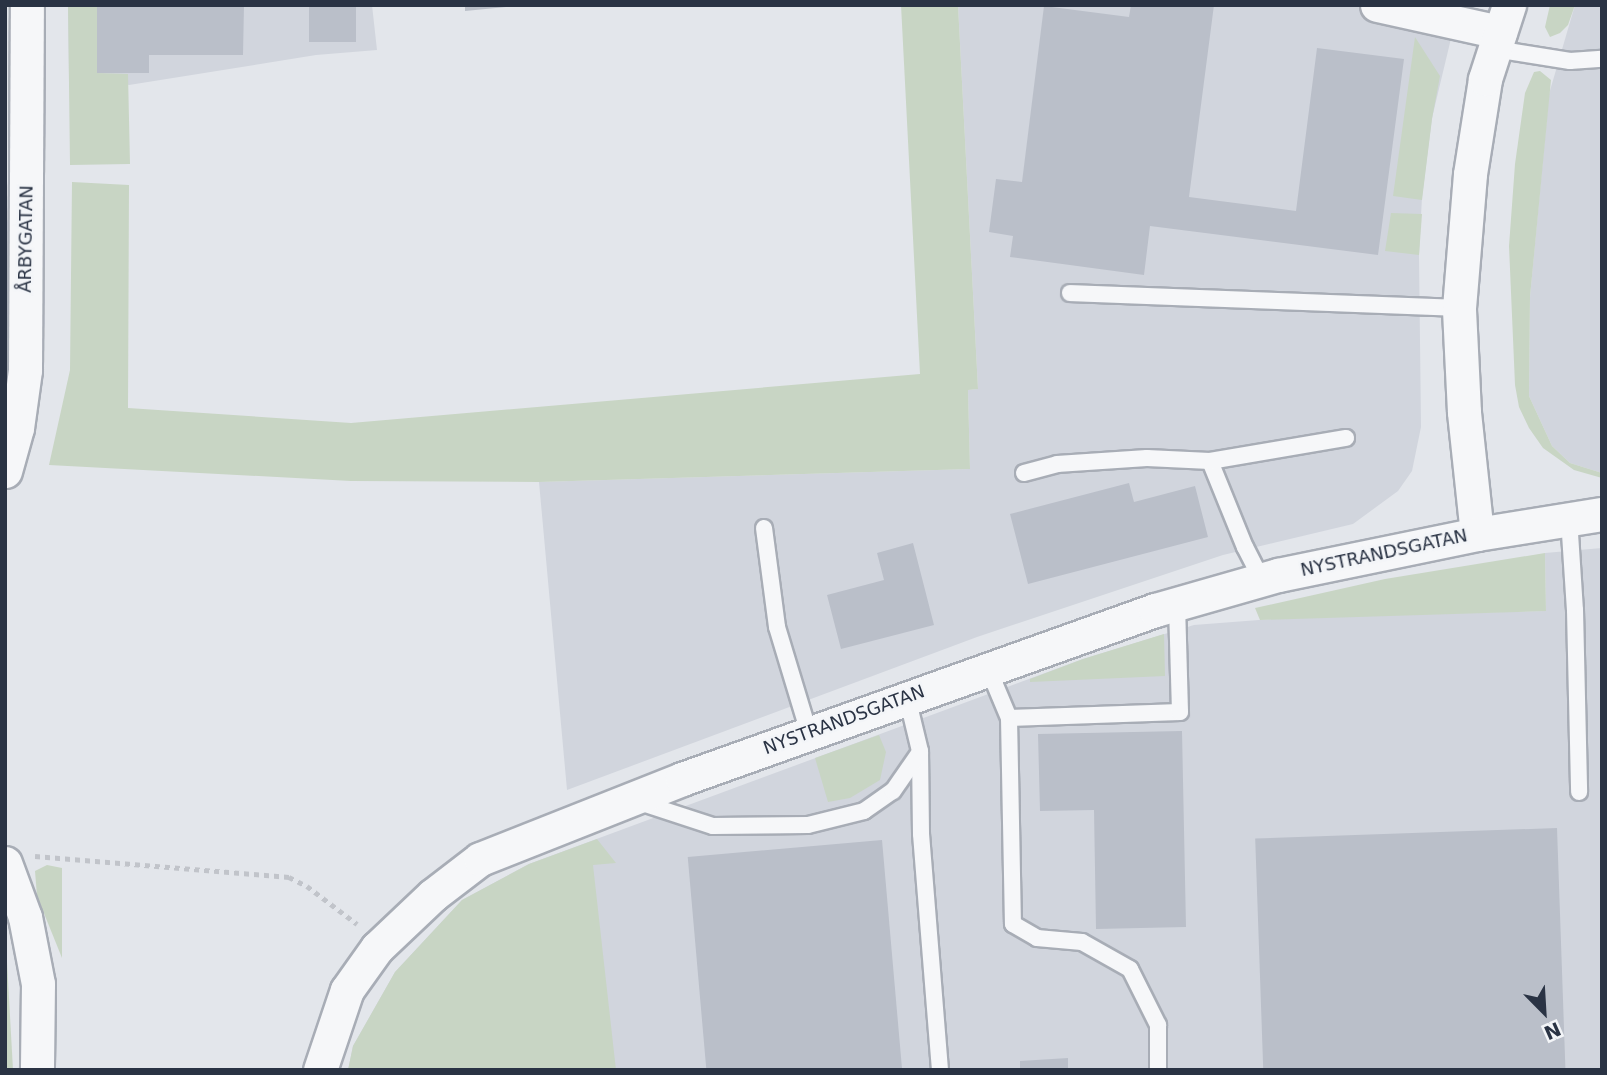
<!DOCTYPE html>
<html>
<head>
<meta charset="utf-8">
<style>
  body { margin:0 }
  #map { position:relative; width:1607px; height:1075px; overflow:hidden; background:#e3e6eb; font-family:"DejaVu Sans",sans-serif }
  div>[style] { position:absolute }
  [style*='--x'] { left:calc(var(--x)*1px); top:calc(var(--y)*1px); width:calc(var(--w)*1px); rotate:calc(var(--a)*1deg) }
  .built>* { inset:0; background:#d1d5dd }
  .green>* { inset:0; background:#c8d5c4 }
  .building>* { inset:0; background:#babfc9; transform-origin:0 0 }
  .path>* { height:4.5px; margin-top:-2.25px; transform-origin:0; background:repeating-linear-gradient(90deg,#c1c4ca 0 5px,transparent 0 10px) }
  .roads { filter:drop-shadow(2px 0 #a8adb6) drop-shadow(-2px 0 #a8adb6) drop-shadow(0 2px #a8adb6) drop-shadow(0 -2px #a8adb6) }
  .lane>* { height:16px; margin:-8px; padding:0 8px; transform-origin:8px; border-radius:8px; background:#f6f7f9 }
  .street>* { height:33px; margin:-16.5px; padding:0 16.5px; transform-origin:16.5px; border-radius:16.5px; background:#f6f7f9 }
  span { translate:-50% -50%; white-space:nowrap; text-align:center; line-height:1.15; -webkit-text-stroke:5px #f3f5f8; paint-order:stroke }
  .street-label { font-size:18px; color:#2a3344 }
  .frame { position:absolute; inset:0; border:7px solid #2a3344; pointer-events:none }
  .north { position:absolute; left:1509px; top:977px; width:70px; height:70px; -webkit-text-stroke:5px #f3f5f8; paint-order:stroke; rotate:156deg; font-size:19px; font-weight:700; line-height:28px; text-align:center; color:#2a3344 }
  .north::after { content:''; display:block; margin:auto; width:24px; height:32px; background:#2a3344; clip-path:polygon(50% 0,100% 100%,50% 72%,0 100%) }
</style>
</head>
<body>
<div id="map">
  <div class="built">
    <i style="clip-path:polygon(68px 5px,372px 5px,377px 50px,316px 55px,129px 85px,69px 76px)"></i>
    <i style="clip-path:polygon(958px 5px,1459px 5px,1432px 118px,1422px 197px,1419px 255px,1421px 427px,1412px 471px,1398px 491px,1353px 524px,1223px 555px,977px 637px,567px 790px,539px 482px,970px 469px,968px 390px,978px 389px)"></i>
    <i style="clip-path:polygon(1575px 5px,1602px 5px,1602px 473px,1570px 463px,1552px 446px,1529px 396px,1530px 297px,1549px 94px)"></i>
    <i style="clip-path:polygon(1602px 548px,1602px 1070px,348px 1070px,353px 1046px,395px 972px,462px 900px,529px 864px,1083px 659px,1194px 625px,1309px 616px,1546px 611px,1545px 553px)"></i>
  </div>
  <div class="green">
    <i style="clip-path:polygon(68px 5px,97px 5px,97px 73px,128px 74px,130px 164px,70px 165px)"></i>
    <i style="clip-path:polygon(901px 5px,958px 5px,978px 389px,968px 390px,970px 469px,539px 482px,351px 481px,49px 465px,70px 370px,72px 182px,129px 185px,128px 408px,351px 423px,920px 374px)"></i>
    <i style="clip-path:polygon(1550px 5px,1575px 5px,1568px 25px,1560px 33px,1550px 37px,1545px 27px)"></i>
    <i style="clip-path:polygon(1415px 37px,1440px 76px,1432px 119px,1422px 200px,1393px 196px)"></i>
    <i style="clip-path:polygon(1540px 71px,1551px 80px,1530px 297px,1529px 396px,1552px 446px,1570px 463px,1602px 473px,1602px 478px,1574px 470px,1543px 448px,1529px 428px,1519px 407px,1515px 385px,1509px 246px,1515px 164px,1525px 93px,1534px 72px)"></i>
    <i style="clip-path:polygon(1391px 213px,1422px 214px,1419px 255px,1385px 251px)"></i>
    <i style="clip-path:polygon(1545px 553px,1546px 611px,1260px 620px,1255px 608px,1385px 579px)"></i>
    <i style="clip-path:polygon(1164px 634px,1165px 676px,1030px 682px,1030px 679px,1083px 659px)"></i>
    <i style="clip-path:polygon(879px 735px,886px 752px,880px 780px,850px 798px,828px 802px,815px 758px)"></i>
    <i style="clip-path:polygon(597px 839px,616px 863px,593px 865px,616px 1070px,348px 1070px,353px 1046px,395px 972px,462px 900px,529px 864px)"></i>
    <i style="clip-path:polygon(47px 865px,62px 868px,62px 958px,37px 896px,35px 871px)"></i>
    <i style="clip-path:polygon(5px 956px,7px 962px,13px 1070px,5px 1070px)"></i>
  </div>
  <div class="building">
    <i style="clip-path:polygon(97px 5px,244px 5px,243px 55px,149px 55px,149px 73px,97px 73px)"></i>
    <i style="left:309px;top:5px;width:47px;height:37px"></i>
    <i style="clip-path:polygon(465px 5px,506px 5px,506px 7px,465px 11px)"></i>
    <i style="clip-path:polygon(1131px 5px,1214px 5px,1189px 197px,1296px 211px,1317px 48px,1404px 59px,1378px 255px,1150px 226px,1144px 275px,1010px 257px,1013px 236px,989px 232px,996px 179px,1022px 182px,1044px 6px,1129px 17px)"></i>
    <i style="clip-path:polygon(1129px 483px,1134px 502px,1195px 486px,1208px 537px,1028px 584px,1010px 514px)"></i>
    <i style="clip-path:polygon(913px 543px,934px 625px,841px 649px,827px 595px,884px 580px,877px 553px)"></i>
    <i style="clip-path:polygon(1182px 731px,1186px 927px,1096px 929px,1094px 810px,1040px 811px,1038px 734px)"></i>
    <i style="left:1557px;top:828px;width:242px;height:302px;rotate:88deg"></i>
    <i style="left:882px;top:840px;width:231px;height:195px;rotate:85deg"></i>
    <i style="clip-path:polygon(1068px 1058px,1068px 1070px,1020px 1070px,1020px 1061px)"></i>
  </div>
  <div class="path">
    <i style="--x:35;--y:856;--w:255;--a:4.7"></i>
    <i style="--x:289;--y:877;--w:20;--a:27"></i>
    <i style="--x:307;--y:886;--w:63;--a:37.2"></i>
  </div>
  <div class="roads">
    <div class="lane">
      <i style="--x:1495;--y:49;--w:76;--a:9.1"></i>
      <i style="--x:1570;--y:61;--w:32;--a:-4"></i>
      <i style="--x:1070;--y:293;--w:389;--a:2.2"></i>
      <i style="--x:1210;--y:461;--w:93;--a:67.9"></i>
      <i style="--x:1245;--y:547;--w:37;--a:63"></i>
      <i style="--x:1024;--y:473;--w:34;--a:-15"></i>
      <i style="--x:1057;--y:464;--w:90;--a:-3.8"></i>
      <i style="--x:1147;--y:458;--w:63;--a:2.7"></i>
      <i style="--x:1210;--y:461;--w:138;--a:-9.6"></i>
      <i style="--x:1569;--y:518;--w:92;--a:86.3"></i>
      <i style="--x:1575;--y:610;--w:182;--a:88.7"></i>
      <i style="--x:764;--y:528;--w:100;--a:82.5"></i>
      <i style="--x:777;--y:627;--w:111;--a:73.2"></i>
      <i style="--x:988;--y:668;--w:54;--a:67.2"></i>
      <i style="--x:1009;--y:718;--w:171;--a:-2"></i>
      <i style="--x:1180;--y:712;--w:108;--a:-91.6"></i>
      <i style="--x:907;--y:697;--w:56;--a:76.5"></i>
      <i style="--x:920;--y:751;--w:83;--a:89.3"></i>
      <i style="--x:921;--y:834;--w:237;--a:85.4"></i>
      <i style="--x:1009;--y:718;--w:206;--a:88.9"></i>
      <i style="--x:1013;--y:924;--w:28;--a:30"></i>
      <i style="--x:1037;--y:938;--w:45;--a:5.1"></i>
      <i style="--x:1082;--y:942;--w:55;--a:29.4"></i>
      <i style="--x:1130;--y:969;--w:63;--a:63.4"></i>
      <i style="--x:1158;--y:1025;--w:45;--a:90"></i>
      <i style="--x:636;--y:801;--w:81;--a:18"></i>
      <i style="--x:713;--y:826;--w:95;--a:-0.6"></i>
      <i style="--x:808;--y:825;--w:58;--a:-14"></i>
      <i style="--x:864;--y:811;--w:35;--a:-35"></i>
      <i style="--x:893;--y:791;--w:47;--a:-55.3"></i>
    </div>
    <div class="street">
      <i style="--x:1377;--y:5;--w:126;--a:12.4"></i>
      <i style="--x:5;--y:471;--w:45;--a:-74.4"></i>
      <i style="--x:17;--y:428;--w:59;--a:-82.1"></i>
      <i style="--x:25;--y:370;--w:365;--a:-89.7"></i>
      <i style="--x:1477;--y:534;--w:123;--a:-96.1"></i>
      <i style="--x:1464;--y:412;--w:104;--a:-92.8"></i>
      <i style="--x:1459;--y:308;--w:134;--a:-85.3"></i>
      <i style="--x:1470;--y:174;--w:96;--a:-81"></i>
      <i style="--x:1485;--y:79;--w:78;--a:-72"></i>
      <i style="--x:5;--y:863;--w:58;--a:69.7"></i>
      <i style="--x:25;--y:917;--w:68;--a:79"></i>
      <i style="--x:38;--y:984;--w:86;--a:90.7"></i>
      <i style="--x:320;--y:1070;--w:84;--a:-71.4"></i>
      <i style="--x:347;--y:990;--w:52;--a:-54.5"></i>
      <i style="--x:377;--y:948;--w:77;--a:-43.4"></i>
      <i style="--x:433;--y:895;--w:59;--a:-37.5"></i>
      <i style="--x:480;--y:859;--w:217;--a:-21.6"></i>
      <i style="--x:682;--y:779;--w:502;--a:-19.66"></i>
      <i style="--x:1155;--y:610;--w:128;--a:-15.9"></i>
      <i style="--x:1278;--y:575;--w:203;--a:-11.6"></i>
      <i style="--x:1477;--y:534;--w:127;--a:-9.1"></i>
    </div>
  </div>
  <div class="street-label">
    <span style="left:26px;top:239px;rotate:-89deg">ÅRBYGATAN</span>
    <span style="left:1384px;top:553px;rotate:-12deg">NYSTRANDSGATAN</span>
    <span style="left:844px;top:720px;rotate:-20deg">NYSTRANDSGATAN</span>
  </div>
  <div class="frame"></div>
  <div class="north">N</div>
</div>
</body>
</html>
